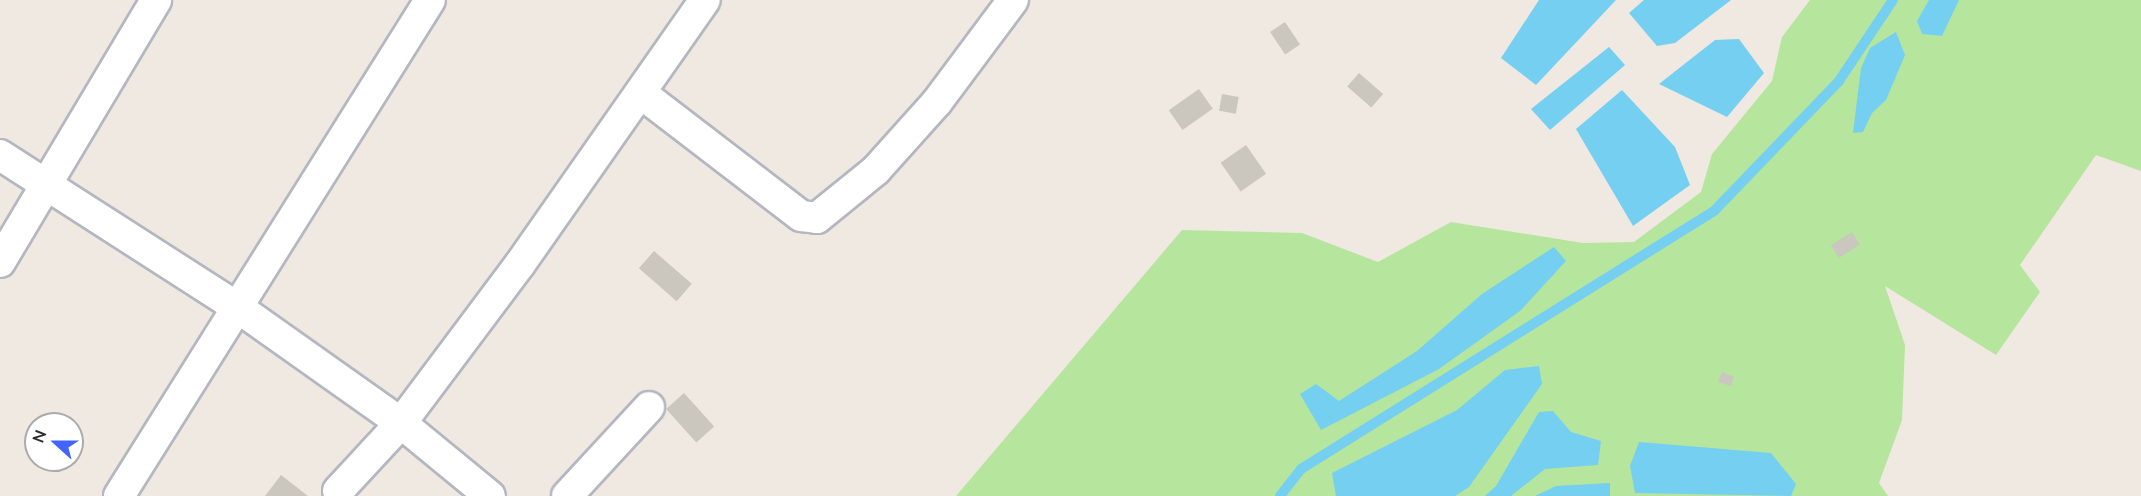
<!DOCTYPE html>
<html>
<head>
<meta charset="utf-8">
<style>
  body { margin:0 }
  #map { position:relative; width:2141px; height:496px; overflow:hidden; background:#efe9e1; font-family:Mulish,sans-serif }
  div>[style] { position:absolute }
  [style*='--x'] { left:calc(var(--x)*1px); top:calc(var(--y)*1px); width:calc(var(--w)*1px); rotate:calc(var(--a)*1deg) }
  .green>* { inset:0; background:#b6e59e }
  .water>* { inset:0; background:#75cff0 }
  .stream>* { height:10px; margin:-5px; padding:0 5px; transform-origin:5px; border-radius:5px; background:#75cff0 }
  .building>* { inset:0; background:#cbc7bf; transform-origin:0 0 }
  .roads { filter:drop-shadow(2px 0 #b4b7c1) drop-shadow(-2px 0 #b4b7c1) drop-shadow(0 2px #b4b7c1) drop-shadow(0 -2px #b4b7c1) }
  .street>* { height:30px; margin:-15px; padding:0 15px; transform-origin:15px; border-radius:15px; background:#fff }
  span { translate:-50% -50%; white-space:nowrap; text-align:center; line-height:1.15; -webkit-text-stroke:6px #fff; paint-order:stroke }
  .north { position:absolute; left:24px; top:412px; width:60px; height:60px; box-sizing:border-box; background:#fff; border:2px solid #ababab; border-radius:50%; rotate:291deg; font-size:16px; font-weight:700; line-height:24px; text-align:center; color:#2e2e2e }
  .north::after { content:''; display:block; margin:auto; width:21px; height:27px; background:#4264fb; clip-path:polygon(50% 0,100% 100%,50% 72%,0 100%) }
</style>
</head>
<body>
<div id="map">
  <div class="green">
    <i style="clip-path:polygon(1810px 0,2141px 0,2141px 171px,2096px 155px,2020px 265px,2040px 292px,1996px 355px,1885px 286px,1905px 345px,1902px 420px,1879px 483px,1888px 496px,956px 496px,1182px 230px,1302px 233px,1378px 262px,1451px 222px,1583px 243px,1634px 242px,1701px 192px,1712px 154px,1772px 81px,1782px 37px)"></i>
  </div>
  <div class="water">
    <i style="clip-path:polygon(1539px 0,1616px 0,1536px 85px,1501px 58px)"></i>
    <i style="clip-path:polygon(1644px 0,1731px 0,1675px 43px,1657px 46px,1629px 13px)"></i>
    <i style="clip-path:polygon(1929px 0,1959px 0,1942px 36px,1922px 34px,1917px 21px)"></i>
    <i style="clip-path:polygon(1896px 32px,1905px 55px,1886px 100px,1872px 113px,1863px 132px,1853px 133px,1861px 68px,1870px 48px)"></i>
    <i style="clip-path:polygon(1739px 39px,1764px 73px,1727px 117px,1659px 84px,1715px 40px)"></i>
    <i style="clip-path:polygon(1609px 47px,1625px 65px,1550px 130px,1531px 109px)"></i>
    <i style="clip-path:polygon(1622px 90px,1675px 147px,1690px 185px,1633px 226px,1576px 129px)"></i>
    <i style="clip-path:polygon(1554px 247px,1566px 261px,1520px 311px,1439px 369px,1321px 430px,1300px 394px,1316px 384px,1339px 401px,1417px 351px,1482px 294px)"></i>
    <i style="clip-path:polygon(1539px 366px,1542px 384px,1469px 487px,1455px 496px,1336px 496px,1332px 473px,1457px 410px,1505px 370px)"></i>
    <i style="clip-path:polygon(1553px 411px,1571px 432px,1601px 441px,1598px 465px,1545px 469px,1511px 496px,1485px 496px,1496px 486px,1539px 412px)"></i>
    <i style="clip-path:polygon(1639px 442px,1771px 453px,1796px 484px,1791px 496px,1635px 493px,1630px 466px)"></i>
    <i style="clip-path:polygon(1610px 483px,1610px 496px,1535px 496px,1556px 486px)"></i>
  </div>
  <div class="stream">
    <i style="--x:1280;--y:496;--w:34;--a:-52"></i>
    <i style="--x:1301;--y:469;--w:488;--a:-32"></i>
    <i style="--x:1715;--y:210;--w:179;--a:-46.1"></i>
    <i style="--x:1839;--y:81;--w:97;--a:-56.3"></i>
  </div>
  <div class="building">
    <i style="left:1285px;top:22px;width:27px;height:18px;rotate:56deg"></i>
    <i style="left:1359px;top:73px;width:32px;height:18px;rotate:41deg"></i>
    <i style="left:1199px;top:89px;width:24px;height:37px;rotate:55deg"></i>
    <i style="left:1222px;top:94px;width:17px;height:17px;rotate:10deg"></i>
    <i style="left:1246px;top:145px;width:35px;height:31px;rotate:55deg"></i>
    <i style="left:1852px;top:232px;width:15px;height:25px;rotate:58deg"></i>
    <i style="left:654px;top:251px;width:50px;height:23px;rotate:41deg"></i>
    <i style="clip-path:polygon(1722px 372px,1734px 377px,1731px 386px,1718px 382px)"></i>
    <i style="left:684px;top:393px;width:45px;height:24px;rotate:48deg"></i>
    <i style="clip-path:polygon(281px 475px,308px 496px,265px 496px)"></i>
  </div>
  <div class="roads">
    <div class="street">
      <i style="--x:642;--y:94;--w:200;--a:37.5"></i>
      <i style="--x:801;--y:216;--w:16;--a:7"></i>
      <i style="--x:817;--y:218;--w:76;--a:-39.1"></i>
      <i style="--x:876;--y:170;--w:91;--a:-48.1"></i>
      <i style="--x:937;--y:102;--w:127;--a:-53.3"></i>
      <i style="--x:0;--y:155;--w:282;--a:32.7"></i>
      <i style="--x:237;--y:307;--w:201;--a:35.3"></i>
      <i style="--x:401;--y:423;--w:115;--a:39.4"></i>
      <i style="--x:0;--y:262;--w:305;--a:-59.2"></i>
      <i style="--x:338;--y:491;--w:93;--a:-47.2"></i>
      <i style="--x:401;--y:423;--w:199;--a:-53.2"></i>
      <i style="--x:520;--y:264;--w:322;--a:-55"></i>
      <i style="--x:119;--y:496;--w:585;--a:-57.91"></i>
      <i style="--x:567;--y:496;--w:121;--a:-47.3"></i>
    </div>
  </div>
  <div class="north">N</div>
</div>
</body>
</html>
